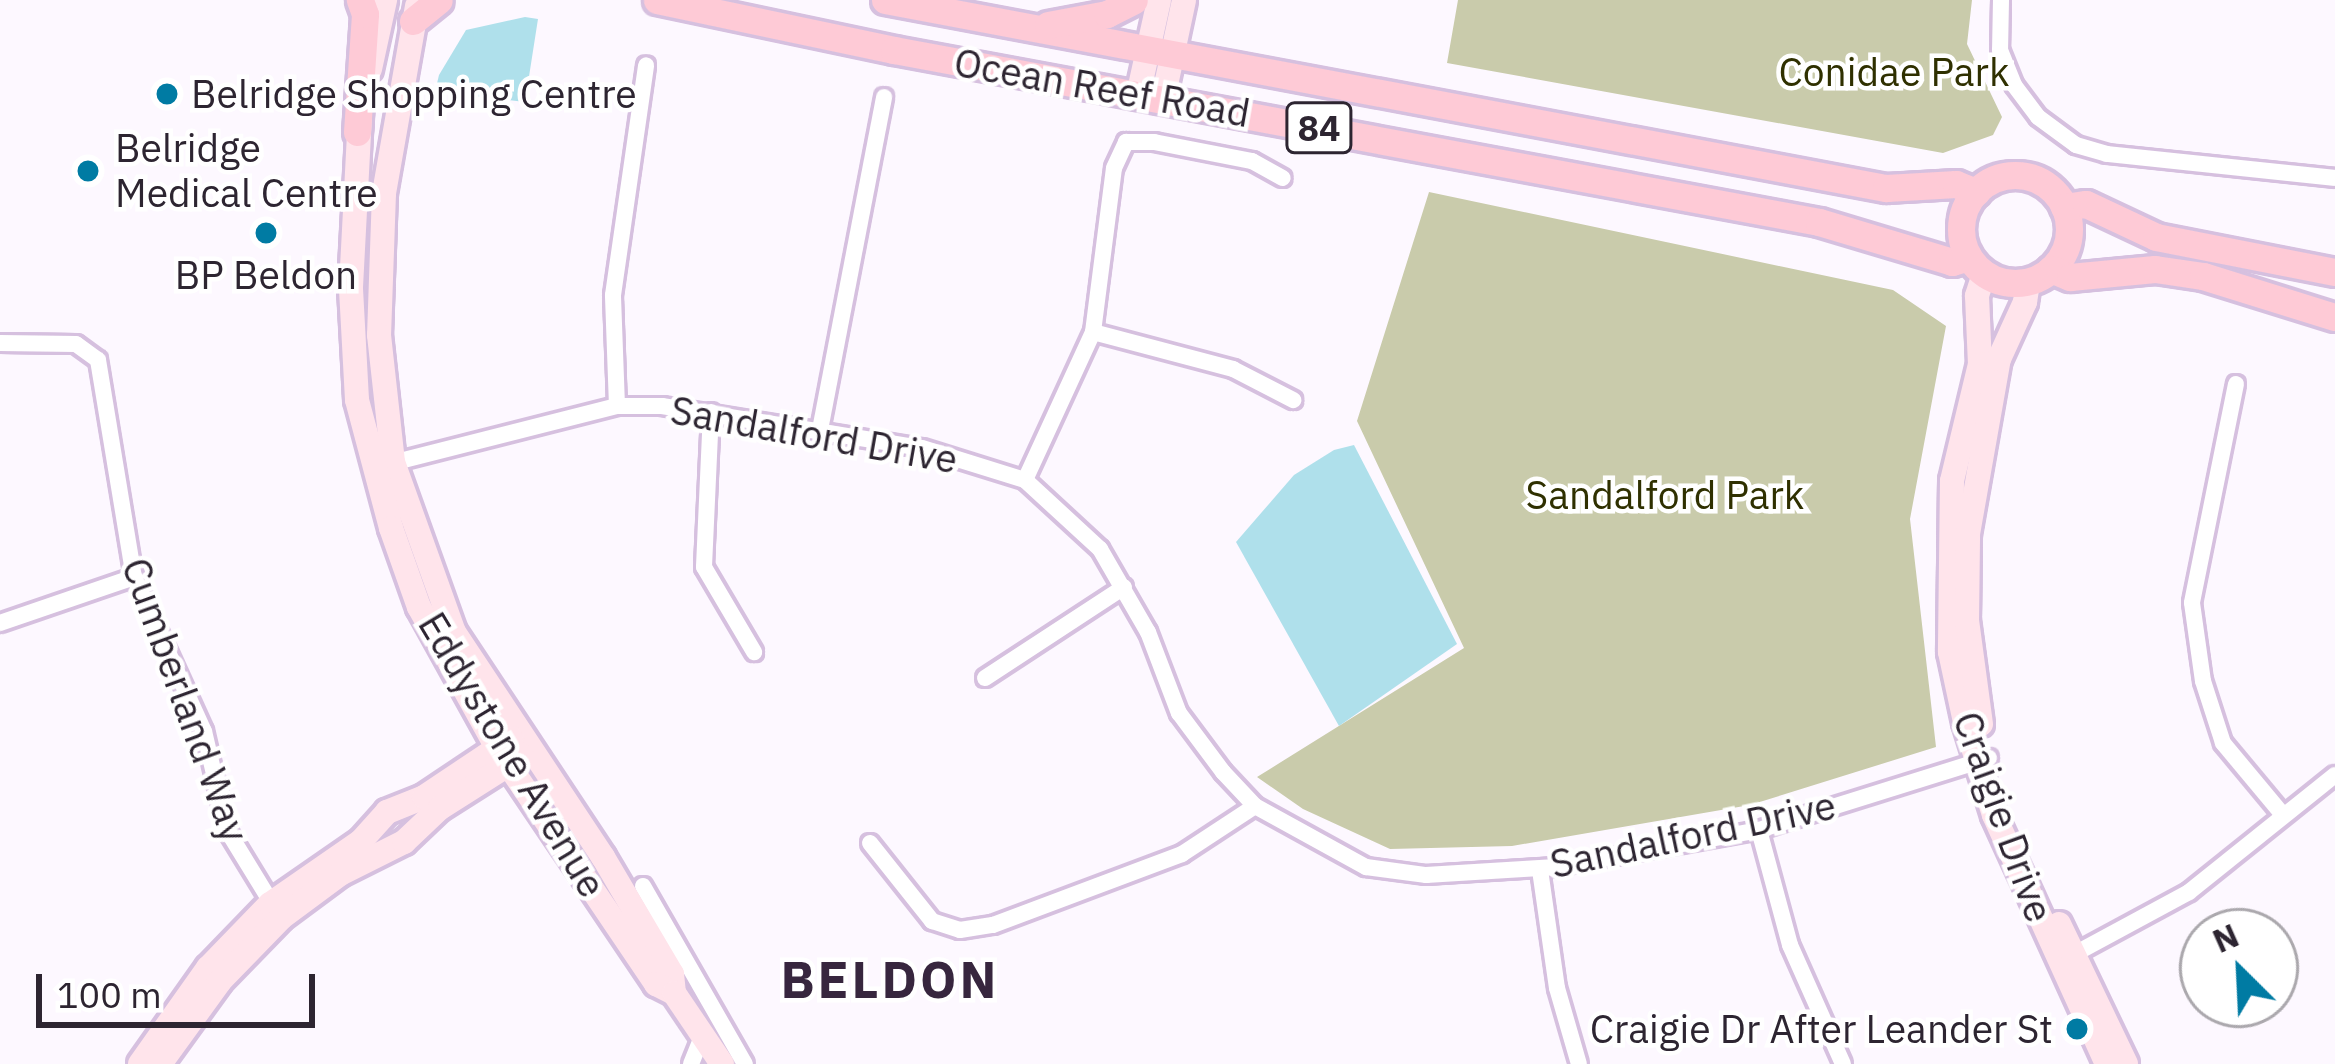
<!DOCTYPE html>
<html>
<head>
<meta charset="utf-8">
<style>
  body { margin:0 }
  #map { position:relative; width:2335px; height:1064px; overflow:hidden; background:#fdf8ff; font-family:"IBM Plex Sans",sans-serif }
  div>[style] { position:absolute }
  [style*='--x'] { left:calc(var(--x)*1px); top:calc(var(--y)*1px); width:calc(var(--w)*1px); rotate:calc(var(--a)*1deg) }
  .green>* { inset:0; background:#c9cbab }
  .water>* { inset:0; background:#afe0eb }
  .roads { filter:drop-shadow(3px 0 #d6c0df) drop-shadow(-3px 0 #d6c0df) drop-shadow(0 3px #d6c0df) drop-shadow(0 -3px #d6c0df) }
  .street>* { height:16px; margin:-8px; padding:0 8px; transform-origin:8px; border-radius:8px; background:#fff }
  .secondary>* { height:24px; margin:-12px; padding:0 12px; transform-origin:12px; border-radius:12px; background:#ffe4eb }
  .primary>* { height:27px; margin:-13.5px; padding:0 13.5px; transform-origin:13.5px; border-radius:13.5px; background:#fecad6 }
  .primary>.ring { margin:-13.5px; padding:0; box-sizing:content-box; background:none; border:27px solid #fecad6; border-radius:50% }
  .dots>* { width:33px; height:33px; translate:-50% -50%; box-sizing:border-box; border:6px solid #fff; border-radius:50% }
  span { translate:-50% -50%; white-space:nowrap; text-align:center; line-height:1.15; -webkit-text-stroke:9px #fff; paint-order:stroke }
  .shield-label span { padding:3px 9px; background:#fff; border:3px solid; border-radius:9px; -webkit-text-stroke-width:0 }
  .shield-label { font-size:36px; color:#2d2531; font-weight:700 }
  .park-label { font-size:39px; color:#2f3000 }
  .street-label { font-size:39px; color:#2d2531 }
  .poi-label { font-size:39px; color:#2d2531 }
  .left { translate:0 -50%; text-align:left }
  .right { translate:-100% -50%; text-align:right }
  .district-label { font-size:51px; color:#37263e; font-weight:700; letter-spacing:3px }
  .north { position:absolute; left:2179px; top:908px; width:120px; height:120px; box-sizing:border-box; background:#fff; border:3px solid #aba8ad; border-radius:50%; rotate:336deg; font-size:33px; font-weight:700; line-height:48px; text-align:center; color:#2d2531 }
  .north::after { content:''; display:block; margin:auto; width:42px; height:54px; background:#007ba3; clip-path:polygon(50% 0,100% 100%,50% 72%,0 100%) }
  .scale { position:absolute; left:36px; top:974px; width:279px; height:54px; box-sizing:border-box; border:6px solid #2d2531; border-top:0; padding-left:15px; font-size:36px; line-height:42px; white-space:nowrap; color:#2d2531; -webkit-text-stroke:9px #fff; paint-order:stroke }
</style>
</head>
<body>
<div id="map">
  <div class="green">
    <i style="clip-path:polygon(1458px 0,1972px 0,1967px 44px,2002px 117px,1993px 135px,1943px 153px,1447px 63px)"></i>
    <i style="clip-path:polygon(1429px 192px,1893px 290px,1946px 326px,1910px 519px,1936px 747px,1750px 805px,1512px 846px,1390px 849px,1303px 809px,1257px 777px,1464px 648px,1357px 421px)"></i>
  </div>
  <div class="water">
    <i style="clip-path:polygon(525px 17px,538px 19px,525px 102px,435px 92px,439px 75px,466px 30px)"></i>
    <i style="clip-path:polygon(1354px 445px,1457px 644px,1339px 726px,1236px 542px,1294px 475px,1334px 450px)"></i>
  </div>
  <div class="roads">
    <div class="street">
      <i style="--x:2001;--y:0;--w:50;--a:91.1"></i>
      <i style="--x:2000;--y:50;--w:38;--a:68"></i>
      <i style="--x:2014;--y:85;--w:40;--a:53"></i>
      <i style="--x:2038;--y:117;--w:47;--a:36.4"></i>
      <i style="--x:2076;--y:145;--w:32;--a:16"></i>
      <i style="--x:2107;--y:154;--w:229;--a:6"></i>
      <i style="--x:1093;--y:332;--w:145;--a:14.8"></i>
      <i style="--x:1233;--y:369;--w:68;--a:27.3"></i>
      <i style="--x:0;--y:343;--w:76;--a:0.8"></i>
      <i style="--x:76;--y:344;--w:27;--a:36"></i>
      <i style="--x:98;--y:360;--w:220;--a:80.6"></i>
      <i style="--x:134;--y:577;--w:169;--a:65.6"></i>
      <i style="--x:204;--y:731;--w:102;--a:76.9"></i>
      <i style="--x:227;--y:830;--w:96;--a:58.6"></i>
      <i style="--x:2236;--y:384;--w:223;--a:101.4"></i>
      <i style="--x:2192;--y:603;--w:79;--a:82"></i>
      <i style="--x:2203;--y:681;--w:65;--a:72.1"></i>
      <i style="--x:2223;--y:743;--w:94;--a:50.2"></i>
      <i style="--x:617;--y:406;--w:111;--a:-92.1"></i>
      <i style="--x:613;--y:295;--w:232;--a:-81.8"></i>
      <i style="--x:711;--y:412;--w:155;--a:92.6"></i>
      <i style="--x:704;--y:567;--w:99;--a:59.5"></i>
      <i style="--x:820;--y:430;--w:339;--a:-79.1"></i>
      <i style="--x:388;--y:464;--w:236;--a:-14.2"></i>
      <i style="--x:617;--y:406;--w:45;--a:0"></i>
      <i style="--x:662;--y:406;--w:263;--a:9.2"></i>
      <i style="--x:922;--y:448;--w:108;--a:17.3"></i>
      <i style="--x:1025;--y:480;--w:102;--a:42.6"></i>
      <i style="--x:1100;--y:549;--w:96;--a:60"></i>
      <i style="--x:1148;--y:632;--w:87;--a:69.1"></i>
      <i style="--x:1179;--y:713;--w:74;--a:53.3"></i>
      <i style="--x:1223;--y:772;--w:47;--a:46.7"></i>
      <i style="--x:1255;--y:806;--w:127;--a:28.8"></i>
      <i style="--x:1366;--y:867;--w:61;--a:7.6"></i>
      <i style="--x:1426;--y:875;--w:130;--a:-3.5"></i>
      <i style="--x:1556;--y:867;--w:206;--a:-10.3"></i>
      <i style="--x:1759;--y:830;--w:241;--a:-17.4"></i>
      <i style="--x:1025;--y:480;--w:163;--a:-65.3"></i>
      <i style="--x:1093;--y:332;--w:165;--a:-82.7"></i>
      <i style="--x:1114;--y:168;--w:29;--a:-65"></i>
      <i style="--x:1126;--y:142;--w:28;--a:0"></i>
      <i style="--x:1154;--y:142;--w:100;--a:11"></i>
      <i style="--x:1252;--y:161;--w:35;--a:29"></i>
      <i style="--x:0;--y:623;--w:142;--a:-18.9"></i>
      <i style="--x:985;--y:678;--w:166;--a:-33.2"></i>
      <i style="--x:1759;--y:830;--w:119;--a:74.9"></i>
      <i style="--x:1790;--y:945;--w:130;--a:66"></i>
      <i style="--x:870;--y:843;--w:100;--a:51.5"></i>
      <i style="--x:932;--y:921;--w:29;--a:18"></i>
      <i style="--x:960;--y:930;--w:33;--a:-9"></i>
      <i style="--x:993;--y:925;--w:202;--a:-20.6"></i>
      <i style="--x:1182;--y:854;--w:87;--a:-33.3"></i>
      <i style="--x:1540;--y:870;--w:119;--a:81.8"></i>
      <i style="--x:1557;--y:988;--w:79;--a:73.9"></i>
      <i style="--x:643;--y:886;--w:205;--a:60.2"></i>
      <i style="--x:2069;--y:957;--w:136;--a:-28.4"></i>
      <i style="--x:2189;--y:892;--w:187;--a:-38.7"></i>
      <i style="--x:691;--y:1064;--w:32;--a:-68"></i>
    </div>
    <div class="secondary">
      <i style="--x:417;--y:6;--w:190;--a:100"></i>
      <i style="--x:384;--y:193;--w:142;--a:92"></i>
      <i style="--x:379;--y:335;--w:128;--a:83.7"></i>
      <i style="--x:393;--y:462;--w:181;--a:70.3"></i>
      <i style="--x:454;--y:632;--w:270;--a:56.5"></i>
      <i style="--x:603;--y:857;--w:136;--a:59.5"></i>
      <i style="--x:672;--y:974;--w:19;--a:84"></i>
      <i style="--x:370;--y:69;--w:71;--a:-77.7"></i>
      <i style="--x:1138;--y:95;--w:97;--a:-77.5"></i>
      <i style="--x:1163;--y:99;--w:101;--a:-78"></i>
      <i style="--x:360;--y:115;--w:174;--a:93"></i>
      <i style="--x:351;--y:289;--w:111;--a:86.9"></i>
      <i style="--x:357;--y:400;--w:132;--a:75.1"></i>
      <i style="--x:391;--y:528;--w:84;--a:70.5"></i>
      <i style="--x:419;--y:607;--w:161;--a:61"></i>
      <i style="--x:497;--y:748;--w:285;--a:56"></i>
      <i style="--x:656;--y:984;--w:20;--a:27"></i>
      <i style="--x:674;--y:993;--w:86;--a:55.9"></i>
      <i style="--x:1984;--y:274;--w:23;--a:108"></i>
      <i style="--x:1977;--y:296;--w:68;--a:87.5"></i>
      <i style="--x:1980;--y:364;--w:120;--a:103.5"></i>
      <i style="--x:1952;--y:481;--w:171;--a:90.7"></i>
      <i style="--x:1950;--y:652;--w:72;--a:77.9"></i>
      <i style="--x:1965;--y:722;--w:97;--a:72.7"></i>
      <i style="--x:1994;--y:815;--w:273;--a:65.6"></i>
      <i style="--x:1981;--y:724;--w:104;--a:-97.7"></i>
      <i style="--x:1967;--y:621;--w:87;--a:-89.3"></i>
      <i style="--x:1968;--y:534;--w:178;--a:-80"></i>
      <i style="--x:1999;--y:359;--w:63;--a:-65.5"></i>
      <i style="--x:2025;--y:302;--w:20;--a:-81"></i>
      <i style="--x:2059;--y:924;--w:155;--a:64.4"></i>
      <i style="--x:140;--y:1064;--w:118;--a:-54.7"></i>
      <i style="--x:208;--y:968;--w:89;--a:-45.9"></i>
      <i style="--x:270;--y:904;--w:111;--a:-34.7"></i>
      <i style="--x:361;--y:841;--w:39;--a:-48"></i>
      <i style="--x:387;--y:812;--w:40;--a:-22"></i>
      <i style="--x:424;--y:797;--w:105;--a:-33.7"></i>
      <i style="--x:160;--y:1064;--w:102;--a:-54.1"></i>
      <i style="--x:220;--y:981;--w:88;--a:-45.9"></i>
      <i style="--x:281;--y:918;--w:74;--a:-36.7"></i>
      <i style="--x:340;--y:874;--w:72;--a:-26.6"></i>
      <i style="--x:404;--y:842;--w:50;--a:-43.4"></i>
      <i style="--x:440;--y:808;--w:97;--a:-32.4"></i>
    </div>
    <div class="primary">
      <i style="--x:657;--y:0;--w:242;--a:11.9"></i>
      <i style="--x:894;--y:50;--w:941;--a:10.53"></i>
      <i style="--x:1819;--y:222;--w:139;--a:16.7"></i>
      <i style="--x:1952;--y:262;--w:17;--a:-17"></i>
      <i style="--x:885;--y:0;--w:1019;--a:10.64"></i>
      <i style="--x:1886;--y:188;--w:70;--a:-3.3"></i>
      <i style="--x:1956;--y:184;--w:22;--a:22"></i>
      <i style="--x:413;--y:21;--w:33;--a:-39"></i>
      <i style="--x:1048;--y:25;--w:60;--a:-10.6"></i>
      <i style="--x:1107;--y:14;--w:30;--a:-27"></i>
      <i style="--x:357;--y:132;--w:118;--a:-86.1"></i>
      <i style="--x:365;--y:14;--w:15;--a:-110"></i>
      <i class="ring" style="left:1961px;top:175px;width:81px;height:81px"></i>
      <i style="--x:2064;--y:207;--w:22;--a:-8"></i>
      <i style="--x:2086;--y:204;--w:77;--a:25.2"></i>
      <i style="--x:2156;--y:237;--w:182;--a:11.1"></i>
      <i style="--x:2051;--y:269;--w:21;--a:23"></i>
      <i style="--x:2070;--y:277;--w:85;--a:-5.4"></i>
      <i style="--x:2155;--y:269;--w:49;--a:8.3"></i>
      <i style="--x:2203;--y:276;--w:138;--a:17.3"></i>
    </div>
  </div>
  <div class="dots">
    <i style="left:167px;top:94px;background:#007ba3"></i>
    <i style="left:88px;top:171px;background:#007ba3"></i>
    <i style="left:266px;top:233px;background:#007ba3"></i>
    <i style="left:2077px;top:1029px;background:#007ba3"></i>
  </div>
  <div class="shield-label">
    <span style="left:1319px;top:128px">84</span>
  </div>
  <div class="park-label">
    <span style="left:1894px;top:72px">Conidae Park</span>
    <span style="left:1665px;top:495px">Sandalford Park</span>
  </div>
  <div class="street-label">
    <span style="left:1102px;top:88px;rotate:10deg">Ocean Reef Road</span>
    <span style="left:814px;top:435px;rotate:10deg">Sandalford Drive</span>
    <span style="left:185px;top:700px;rotate:70deg">Cumberland Way</span>
    <span style="left:512px;top:755px;rotate:59deg">Eddystone Avenue</span>
    <span style="left:2003px;top:817px;rotate:70deg">Craigie Drive</span>
    <span style="left:1693px;top:835px;rotate:-12deg">Sandalford Drive</span>
  </div>
  <div class="poi-label">
    <span class="left" style="left:191px;top:94px">Belridge Shopping Centre</span>
    <span class="left" style="left:115px;top:171px">Belridge<br>Medical Centre</span>
    <span style="left:266px;top:275px">BP Beldon</span>
    <span class="right" style="left:2053px;top:1029px">Craigie Dr After Leander St</span>
  </div>
  <div class="district-label">
    <span style="left:890px;top:979px">BELDON</span>
  </div>
  <div class="north">N</div>
  <div class="scale">100 m</div>
</div>
</body>
</html>
